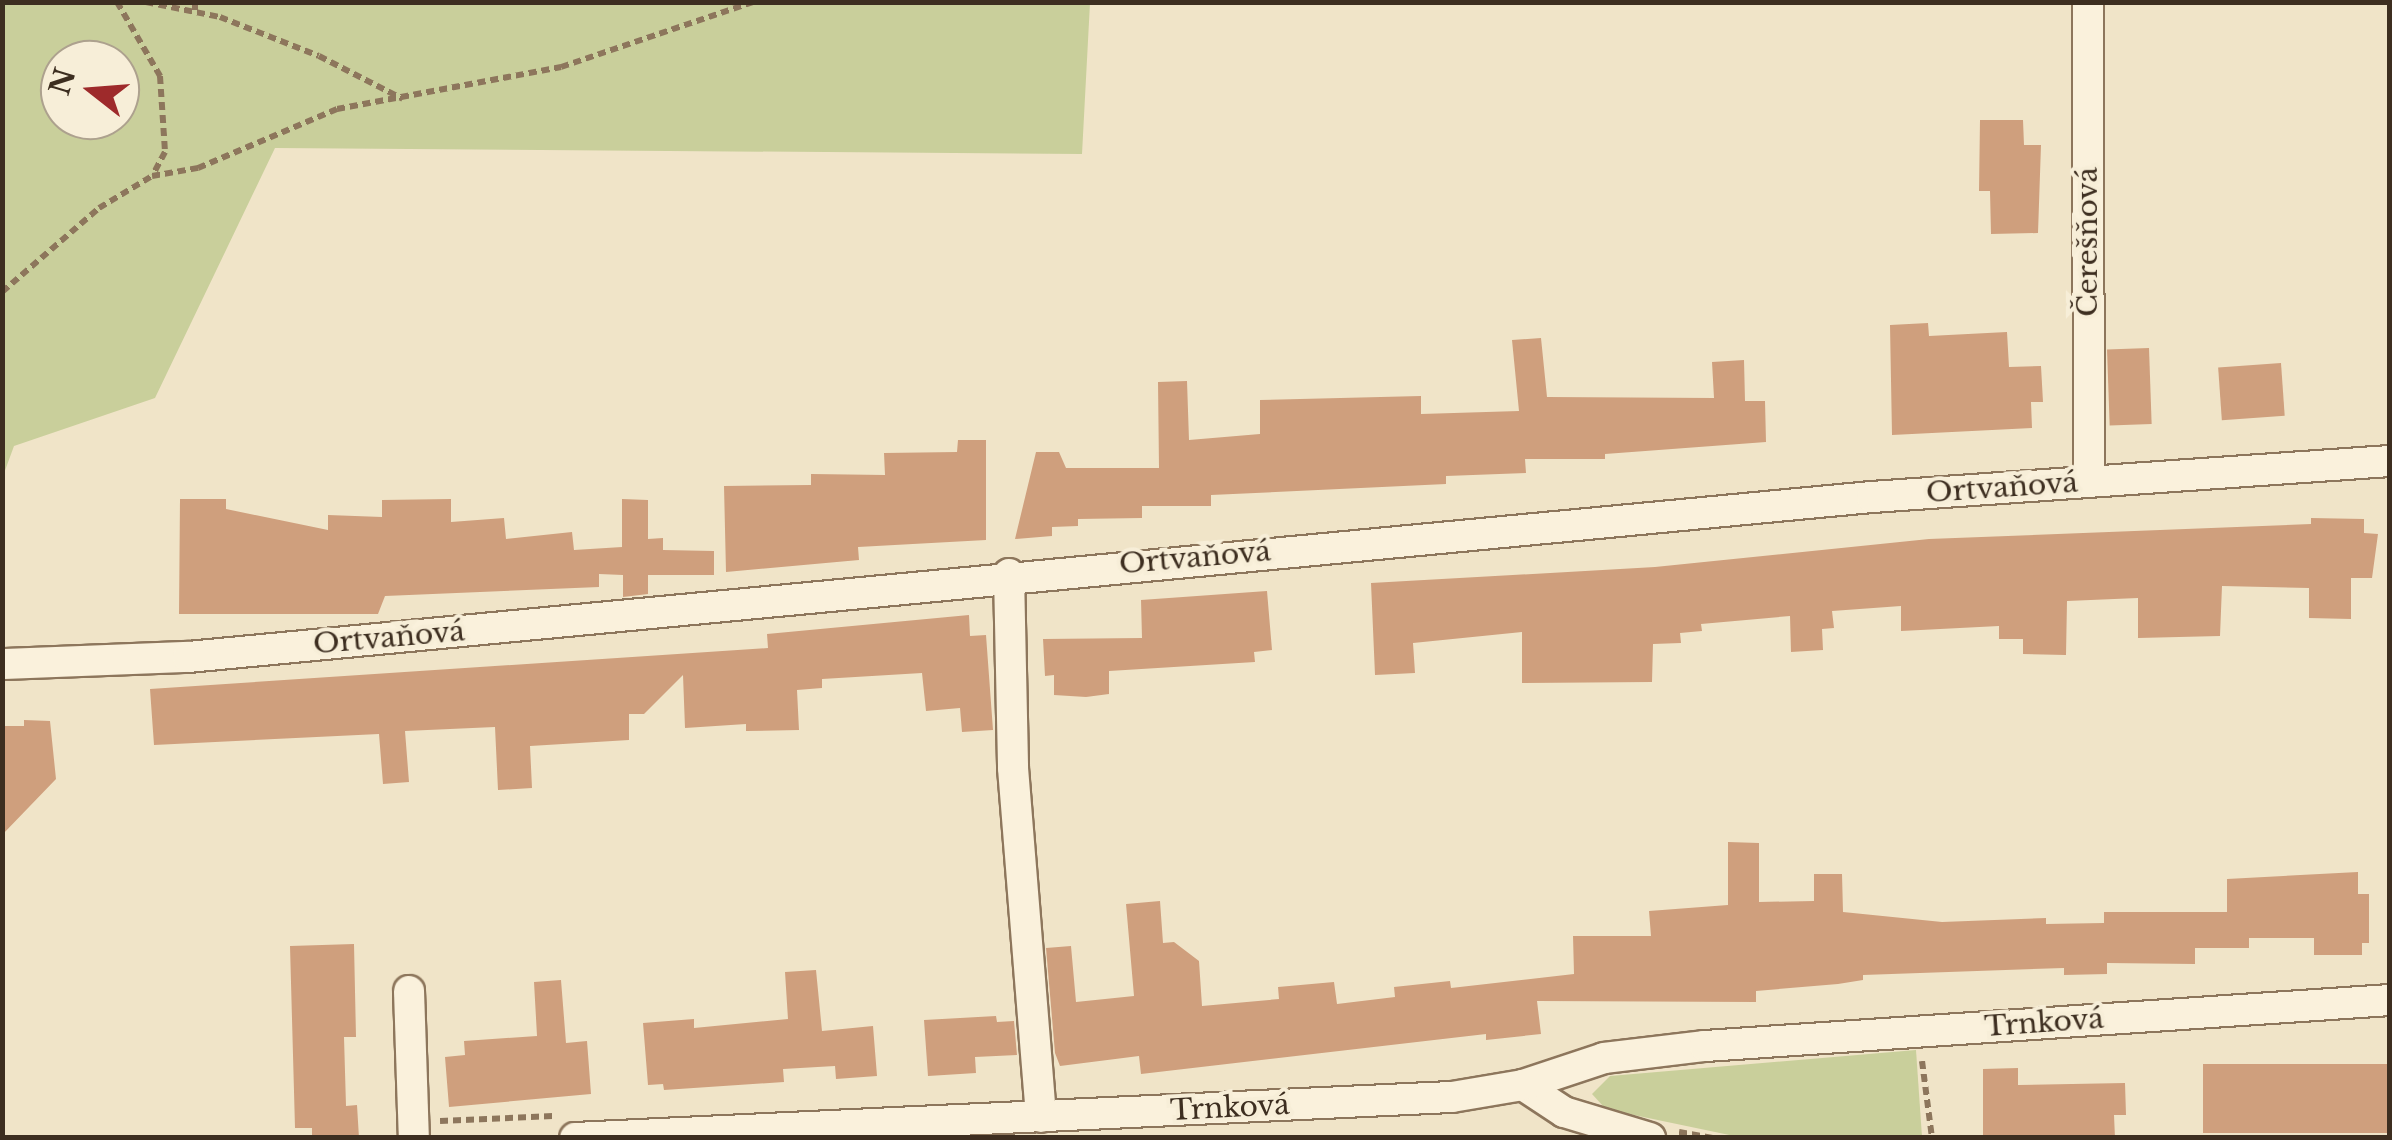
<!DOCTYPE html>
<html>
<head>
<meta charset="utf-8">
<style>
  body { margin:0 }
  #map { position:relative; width:2392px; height:1140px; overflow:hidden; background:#f0e4c8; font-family:"Libre Baskerville",serif }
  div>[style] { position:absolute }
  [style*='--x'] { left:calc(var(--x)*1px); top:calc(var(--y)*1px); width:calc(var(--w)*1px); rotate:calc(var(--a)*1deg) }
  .green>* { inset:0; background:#c9cf9b }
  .building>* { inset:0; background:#cf9f7d; transform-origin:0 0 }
  .path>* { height:6px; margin-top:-3px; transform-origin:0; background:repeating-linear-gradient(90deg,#8d765c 0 8px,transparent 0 13px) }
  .roads { filter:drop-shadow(2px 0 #8d765c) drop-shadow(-2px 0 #8d765c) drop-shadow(0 2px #8d765c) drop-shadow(0 -2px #8d765c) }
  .street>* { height:30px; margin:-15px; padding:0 15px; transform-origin:15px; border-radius:15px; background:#faf1dc }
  span { translate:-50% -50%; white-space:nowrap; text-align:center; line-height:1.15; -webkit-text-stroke:8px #f7eed8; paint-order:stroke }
  .street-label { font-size:28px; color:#3d2e20 }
  .frame { position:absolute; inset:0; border:5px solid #3d2e20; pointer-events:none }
  .north { position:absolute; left:40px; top:40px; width:100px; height:100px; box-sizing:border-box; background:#f7eed8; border:2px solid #ada18e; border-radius:50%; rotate:287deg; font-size:28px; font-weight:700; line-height:40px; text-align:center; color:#3d2e20 }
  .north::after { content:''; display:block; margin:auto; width:35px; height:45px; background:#9e2a2b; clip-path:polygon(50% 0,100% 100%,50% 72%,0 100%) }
</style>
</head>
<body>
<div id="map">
  <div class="green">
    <i style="clip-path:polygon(evenodd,3px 2px,1090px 3px,1082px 154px,275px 148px,155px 398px,14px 446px,3px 476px,3px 2px,60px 60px,120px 60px,120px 120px,60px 120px,60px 60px)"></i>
    <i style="clip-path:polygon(1916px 1050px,1922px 1137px,1739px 1137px,1629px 1114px,1603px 1106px,1592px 1094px,1610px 1076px)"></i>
  </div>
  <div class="building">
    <i style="clip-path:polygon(1980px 120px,2023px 120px,2024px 145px,2041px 145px,2038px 233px,1991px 234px,1990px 191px,1979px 191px)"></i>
    <i style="clip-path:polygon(1928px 323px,1929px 336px,2007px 332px,2009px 367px,2041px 366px,2043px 402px,2031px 402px,2032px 428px,1892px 435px,1890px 325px)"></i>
    <i style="clip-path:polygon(1541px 338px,1547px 397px,1714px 398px,1712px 362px,1744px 360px,1745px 401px,1765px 401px,1766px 442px,1605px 454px,1605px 459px,1525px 459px,1526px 473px,1446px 476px,1446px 484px,1211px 495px,1211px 506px,1142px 506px,1142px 518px,1078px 519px,1078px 526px,1052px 527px,1052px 536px,1015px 539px,1036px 452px,1059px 452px,1066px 468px,1159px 468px,1158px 382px,1187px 381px,1189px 440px,1260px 434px,1260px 400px,1421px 396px,1421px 414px,1519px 411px,1512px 340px)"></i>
    <i style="left:2149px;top:348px;width:76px;height:42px;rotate:88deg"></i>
    <i style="left:2281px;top:363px;width:53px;height:63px;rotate:86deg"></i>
    <i style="clip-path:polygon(958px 440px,986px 440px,986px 540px,858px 547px,859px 560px,726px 572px,724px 486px,811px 485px,811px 474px,885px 475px,884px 453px,957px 452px)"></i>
    <i style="clip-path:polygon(180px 499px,226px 499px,226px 509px,328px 530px,328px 515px,382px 517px,382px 500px,451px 499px,451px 522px,504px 518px,506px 539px,572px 532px,574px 550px,622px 547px,622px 499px,648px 500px,648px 539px,663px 538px,663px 550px,714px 551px,714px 575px,648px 575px,648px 594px,623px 597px,623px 575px,599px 574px,599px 587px,385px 596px,378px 614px,179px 614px)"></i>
    <i style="clip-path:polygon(2311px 518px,2364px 519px,2364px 533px,2378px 534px,2372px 578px,2351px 578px,2351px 619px,2309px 618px,2309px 588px,2222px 586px,2220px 636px,2138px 638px,2138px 598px,2067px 601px,2066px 655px,2023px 654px,2023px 639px,1999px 639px,1999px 626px,1901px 631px,1901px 606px,1832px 611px,1834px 628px,1822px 629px,1823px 650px,1791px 652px,1790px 616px,1701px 624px,1702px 631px,1680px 633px,1681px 643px,1653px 644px,1652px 682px,1522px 683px,1522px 632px,1413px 643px,1415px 673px,1375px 675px,1371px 583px,1655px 567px,1929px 539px,2311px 524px)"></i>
    <i style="clip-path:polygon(1267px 591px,1272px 650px,1254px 652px,1255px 662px,1109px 671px,1109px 694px,1086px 697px,1054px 695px,1054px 675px,1045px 676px,1043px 639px,1142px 638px,1141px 600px)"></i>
    <i style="clip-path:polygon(969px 615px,970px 636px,986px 635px,993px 730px,962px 732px,960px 708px,926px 711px,922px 673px,822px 679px,822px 688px,797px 690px,799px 730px,746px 731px,746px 724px,685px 728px,683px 675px,644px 714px,629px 714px,629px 740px,530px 746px,532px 788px,498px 790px,495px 727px,405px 731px,409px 782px,383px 784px,379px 734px,154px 745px,150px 689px,768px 648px,767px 634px)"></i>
    <i style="clip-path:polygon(24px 720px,50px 721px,56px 779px,2px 835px,2px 726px,24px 726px)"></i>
    <i style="clip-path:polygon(1728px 842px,1759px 843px,1759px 902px,1814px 901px,1814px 874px,1842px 874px,1843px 912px,1942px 922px,2046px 918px,2046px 924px,2104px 923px,2104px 912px,2227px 912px,2227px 879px,2358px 872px,2358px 894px,2369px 894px,2369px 943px,2362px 943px,2362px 955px,2314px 955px,2314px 938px,2249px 938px,2249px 948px,2195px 948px,2195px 964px,2107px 963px,2107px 974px,2064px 975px,2064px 968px,1863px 975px,1863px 980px,1838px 984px,1756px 991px,1756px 1002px,1537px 1001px,1541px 1034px,1486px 1040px,1486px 1034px,1141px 1074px,1139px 1056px,1060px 1066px,1055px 1053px,1046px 948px,1071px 946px,1076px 1002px,1134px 996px,1126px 904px,1160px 901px,1163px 943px,1174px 942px,1199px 961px,1202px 1006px,1279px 999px,1278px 987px,1334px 982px,1337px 1004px,1395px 997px,1394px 987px,1450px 981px,1451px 988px,1574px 974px,1573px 936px,1651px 936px,1649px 911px,1728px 905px)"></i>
    <i style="clip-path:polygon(354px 944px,356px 1037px,344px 1037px,346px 1106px,357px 1105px,359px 1138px,312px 1138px,312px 1128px,295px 1128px,290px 946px)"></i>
    <i style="clip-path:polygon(816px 970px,822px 1031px,873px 1026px,877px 1076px,836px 1079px,835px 1066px,783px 1069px,784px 1082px,664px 1090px,663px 1084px,648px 1085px,643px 1023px,694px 1019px,694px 1028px,788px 1019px,785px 972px)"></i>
    <i style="clip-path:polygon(561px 980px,566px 1043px,587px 1041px,591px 1094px,449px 1107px,445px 1057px,465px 1055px,464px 1041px,537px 1036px,534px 982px)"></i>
    <i style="clip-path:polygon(996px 1016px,997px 1022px,1014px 1021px,1017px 1055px,975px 1057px,976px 1073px,928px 1076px,924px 1020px)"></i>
    <i style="left:2390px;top:1064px;width:69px;height:187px;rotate:90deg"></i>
    <i style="clip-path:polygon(2018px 1068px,2018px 1085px,2125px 1083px,2126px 1115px,2114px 1115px,2115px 1138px,1983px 1138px,1983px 1069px)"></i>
  </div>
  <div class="path">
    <i style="--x:117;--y:2;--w:86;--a:59.8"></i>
    <i style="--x:160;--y:76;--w:76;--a:86.2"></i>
    <i style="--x:165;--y:152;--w:26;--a:118"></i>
    <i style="--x:146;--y:2;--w:76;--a:11.5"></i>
    <i style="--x:220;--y:17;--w:106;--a:21.5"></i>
    <i style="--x:319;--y:56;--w:94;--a:27.1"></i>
    <i style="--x:195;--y:2;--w:11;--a:90"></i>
    <i style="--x:2;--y:292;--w:128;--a:-40.9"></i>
    <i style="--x:99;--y:208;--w:62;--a:-31.1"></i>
    <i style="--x:152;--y:176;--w:47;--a:-9.9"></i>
    <i style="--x:198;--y:168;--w:151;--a:-23"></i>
    <i style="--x:337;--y:109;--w:228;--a:-10.6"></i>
    <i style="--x:561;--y:67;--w:203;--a:-18.7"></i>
    <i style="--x:1922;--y:1061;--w:78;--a:82.6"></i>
    <i style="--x:440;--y:1121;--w:113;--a:-2.5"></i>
    <i style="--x:1679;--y:1132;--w:34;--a:10"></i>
  </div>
  <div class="roads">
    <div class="street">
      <i style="--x:2088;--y:2;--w:480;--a:89.9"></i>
      <i style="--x:1009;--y:574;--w:194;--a:88.8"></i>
      <i style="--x:1013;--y:768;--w:350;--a:85.4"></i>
      <i style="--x:2;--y:664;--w:186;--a:-2.2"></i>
      <i style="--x:188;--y:657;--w:1692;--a:-5.43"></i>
      <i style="--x:1872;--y:497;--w:519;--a:-3.98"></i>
      <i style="--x:409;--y:991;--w:147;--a:88.1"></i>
      <i style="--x:1523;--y:1085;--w:49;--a:33.4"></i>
      <i style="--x:1564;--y:1112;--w:90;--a:16.8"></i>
      <i style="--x:575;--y:1138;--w:878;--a:-2.68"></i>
      <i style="--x:1452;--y:1097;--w:72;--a:-9.6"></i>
      <i style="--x:1523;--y:1085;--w:85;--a:-18.4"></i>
      <i style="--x:1604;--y:1058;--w:102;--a:-6.8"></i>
      <i style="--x:1705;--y:1046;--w:687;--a:-3.84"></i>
    </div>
  </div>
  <div class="street-label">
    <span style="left:2088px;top:242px;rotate:-90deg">Čerešňová</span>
    <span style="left:2002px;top:488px;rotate:-4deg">Ortvaňová</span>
    <span style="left:1195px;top:558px;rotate:-5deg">Ortvaňová</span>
    <span style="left:389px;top:638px;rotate:-5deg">Ortvaňová</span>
    <span style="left:2044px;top:1023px;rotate:-4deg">Trnková</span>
    <span style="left:1230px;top:1108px;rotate:-3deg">Trnková</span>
  </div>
  <div class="frame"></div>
  <div class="north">N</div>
</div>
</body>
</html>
